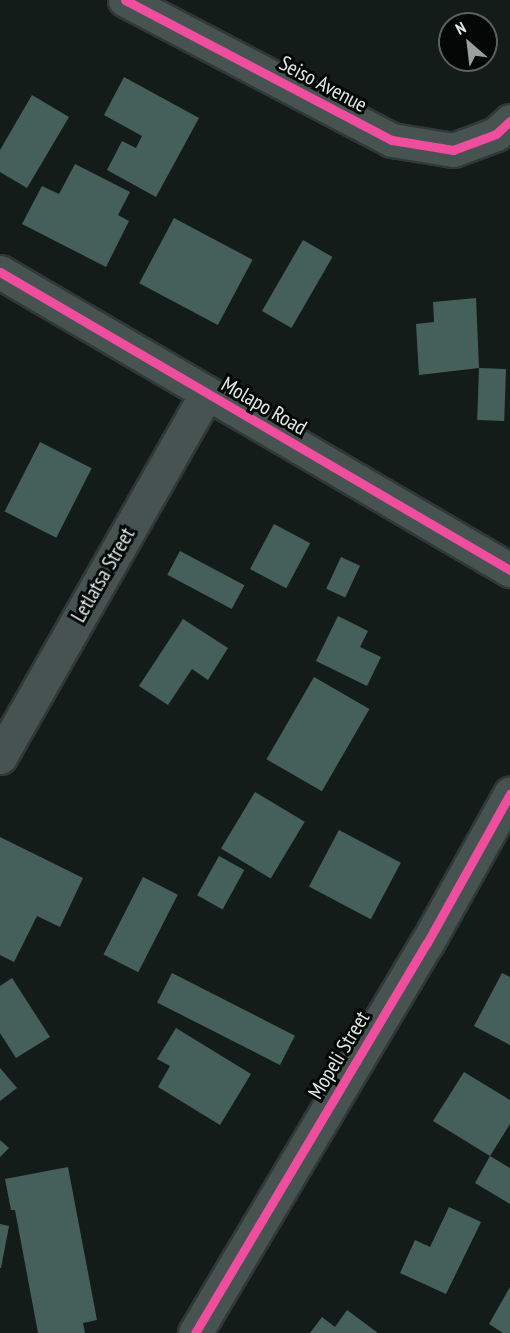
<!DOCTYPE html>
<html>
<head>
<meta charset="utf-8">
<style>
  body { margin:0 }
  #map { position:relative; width:510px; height:1333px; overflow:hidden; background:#141c1a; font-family:"PT Sans Narrow",sans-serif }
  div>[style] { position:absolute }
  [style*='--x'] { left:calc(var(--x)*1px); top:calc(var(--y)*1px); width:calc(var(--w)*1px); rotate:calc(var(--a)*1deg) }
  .building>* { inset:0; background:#45605a; transform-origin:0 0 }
  .roads { filter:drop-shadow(2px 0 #313836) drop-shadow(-2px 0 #313836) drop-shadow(0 2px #313836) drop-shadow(0 -2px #313836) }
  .street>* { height:33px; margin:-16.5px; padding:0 16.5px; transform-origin:16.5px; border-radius:16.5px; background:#465350 }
  .cycleway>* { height:9px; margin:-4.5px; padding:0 4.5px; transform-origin:4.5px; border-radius:4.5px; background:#ef4d9e }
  span { translate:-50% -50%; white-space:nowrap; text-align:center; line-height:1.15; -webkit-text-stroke:6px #030706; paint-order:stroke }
  .street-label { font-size:21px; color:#e0e9e7 }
  .north { position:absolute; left:438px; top:12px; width:60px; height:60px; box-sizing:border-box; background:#030706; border:2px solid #5b6160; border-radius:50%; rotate:332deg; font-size:16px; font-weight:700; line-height:24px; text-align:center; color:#e0e9e7 }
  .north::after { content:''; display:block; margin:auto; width:21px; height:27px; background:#99a19f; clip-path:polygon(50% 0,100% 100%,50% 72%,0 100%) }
</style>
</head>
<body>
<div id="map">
  <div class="building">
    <i style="clip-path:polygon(124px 77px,199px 118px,156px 197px,107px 170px,122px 141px,136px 148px,142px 136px,104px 115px)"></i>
    <i style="clip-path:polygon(32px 95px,69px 117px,27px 188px,0 172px,0 150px)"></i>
    <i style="clip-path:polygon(75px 164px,130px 192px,118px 215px,129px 221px,106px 267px,22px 224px,42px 186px,59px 194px)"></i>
    <i style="left:174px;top:218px;width:89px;height:74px;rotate:28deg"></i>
    <i style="left:303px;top:240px;width:34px;height:82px;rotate:30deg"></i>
    <i style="clip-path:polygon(476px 298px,479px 368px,419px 375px,416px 324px,434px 322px,433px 302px)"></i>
    <i style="left:479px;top:368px;width:27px;height:52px;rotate:2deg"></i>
    <i style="left:40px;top:442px;width:58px;height:78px;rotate:27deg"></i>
    <i style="left:274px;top:524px;width:41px;height:51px;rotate:28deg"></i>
    <i style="left:180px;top:551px;width:73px;height:27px;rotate:28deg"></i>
    <i style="left:341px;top:557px;width:21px;height:35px;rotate:25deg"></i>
    <i style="clip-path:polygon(338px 616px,368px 631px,360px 647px,381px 657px,367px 686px,316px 661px)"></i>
    <i style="clip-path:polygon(183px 619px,228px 648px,208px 680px,192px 669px,168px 705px,139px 686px)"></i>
    <i style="left:314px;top:677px;width:64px;height:95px;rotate:30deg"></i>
    <i style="left:255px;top:792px;width:58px;height:66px;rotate:31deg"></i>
    <i style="left:339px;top:830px;width:70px;height:64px;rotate:28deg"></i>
    <i style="clip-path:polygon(0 837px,83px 878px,60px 927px,37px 916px,14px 962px,0 955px)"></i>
    <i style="left:219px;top:856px;width:29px;height:45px;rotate:29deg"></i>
    <i style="left:143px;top:877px;width:39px;height:87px;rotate:27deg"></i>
    <i style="left:172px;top:973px;width:138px;height:33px;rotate:27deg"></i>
    <i style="clip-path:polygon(502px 973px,510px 977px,510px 1045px,474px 1026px)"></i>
    <i style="clip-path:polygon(12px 978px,50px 1037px,16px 1058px,0 1033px,0 986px)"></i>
    <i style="clip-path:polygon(176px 1028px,251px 1074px,220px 1125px,158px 1087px,170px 1066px,157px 1059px)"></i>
    <i style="clip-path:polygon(0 1068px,17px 1088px,0 1101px)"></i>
    <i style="clip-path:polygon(464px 1072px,510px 1100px,510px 1124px,490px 1156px,433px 1121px)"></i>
    <i style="clip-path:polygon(0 1140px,9px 1148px,0 1157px)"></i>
    <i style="clip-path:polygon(490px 1156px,510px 1168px,510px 1204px,475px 1183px)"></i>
    <i style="clip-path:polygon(68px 1167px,97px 1320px,83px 1323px,85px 1333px,38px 1333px,15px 1210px,11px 1210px,5px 1179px)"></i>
    <i style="clip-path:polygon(449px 1207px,481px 1222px,446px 1294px,400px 1273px,415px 1240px,430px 1247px)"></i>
    <i style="clip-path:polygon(0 1224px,9px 1226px,1px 1268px,0 1268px)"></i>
    <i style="clip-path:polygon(510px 1287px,510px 1333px,503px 1333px,489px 1324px)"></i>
    <i style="clip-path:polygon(347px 1310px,378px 1333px,310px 1333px,322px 1317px,335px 1327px)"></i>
  </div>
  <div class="roads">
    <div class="street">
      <i style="--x:125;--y:0;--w:301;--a:27.7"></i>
      <i style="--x:392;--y:140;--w:62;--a:9.3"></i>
      <i style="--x:453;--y:150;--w:46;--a:-20.4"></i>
      <i style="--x:496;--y:134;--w:19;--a:-43"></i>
      <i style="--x:0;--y:272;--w:591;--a:30.3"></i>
      <i style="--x:0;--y:757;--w:419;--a:-60.4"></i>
      <i style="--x:195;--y:1333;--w:454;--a:-59.3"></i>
      <i style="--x:427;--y:943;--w:171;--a:-60.9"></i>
    </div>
  </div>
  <div class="cycleway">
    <i style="--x:125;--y:0;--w:301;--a:27.7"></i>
    <i style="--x:392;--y:140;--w:62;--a:9.3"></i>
    <i style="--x:453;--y:150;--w:46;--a:-20.4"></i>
    <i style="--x:496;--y:134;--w:19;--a:-43"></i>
    <i style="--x:0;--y:272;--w:591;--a:30.3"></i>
    <i style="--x:195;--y:1333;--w:454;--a:-59.3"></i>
    <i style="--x:427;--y:943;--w:171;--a:-60.9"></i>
  </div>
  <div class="street-label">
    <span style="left:323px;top:84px;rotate:28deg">Seiso Avenue</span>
    <span style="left:264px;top:406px;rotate:30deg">Molapo Road</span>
    <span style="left:103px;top:575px;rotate:-60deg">Letlatsa Street</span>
    <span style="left:339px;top:1055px;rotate:-59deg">Mopeli Street</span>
  </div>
  <div class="north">N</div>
</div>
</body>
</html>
